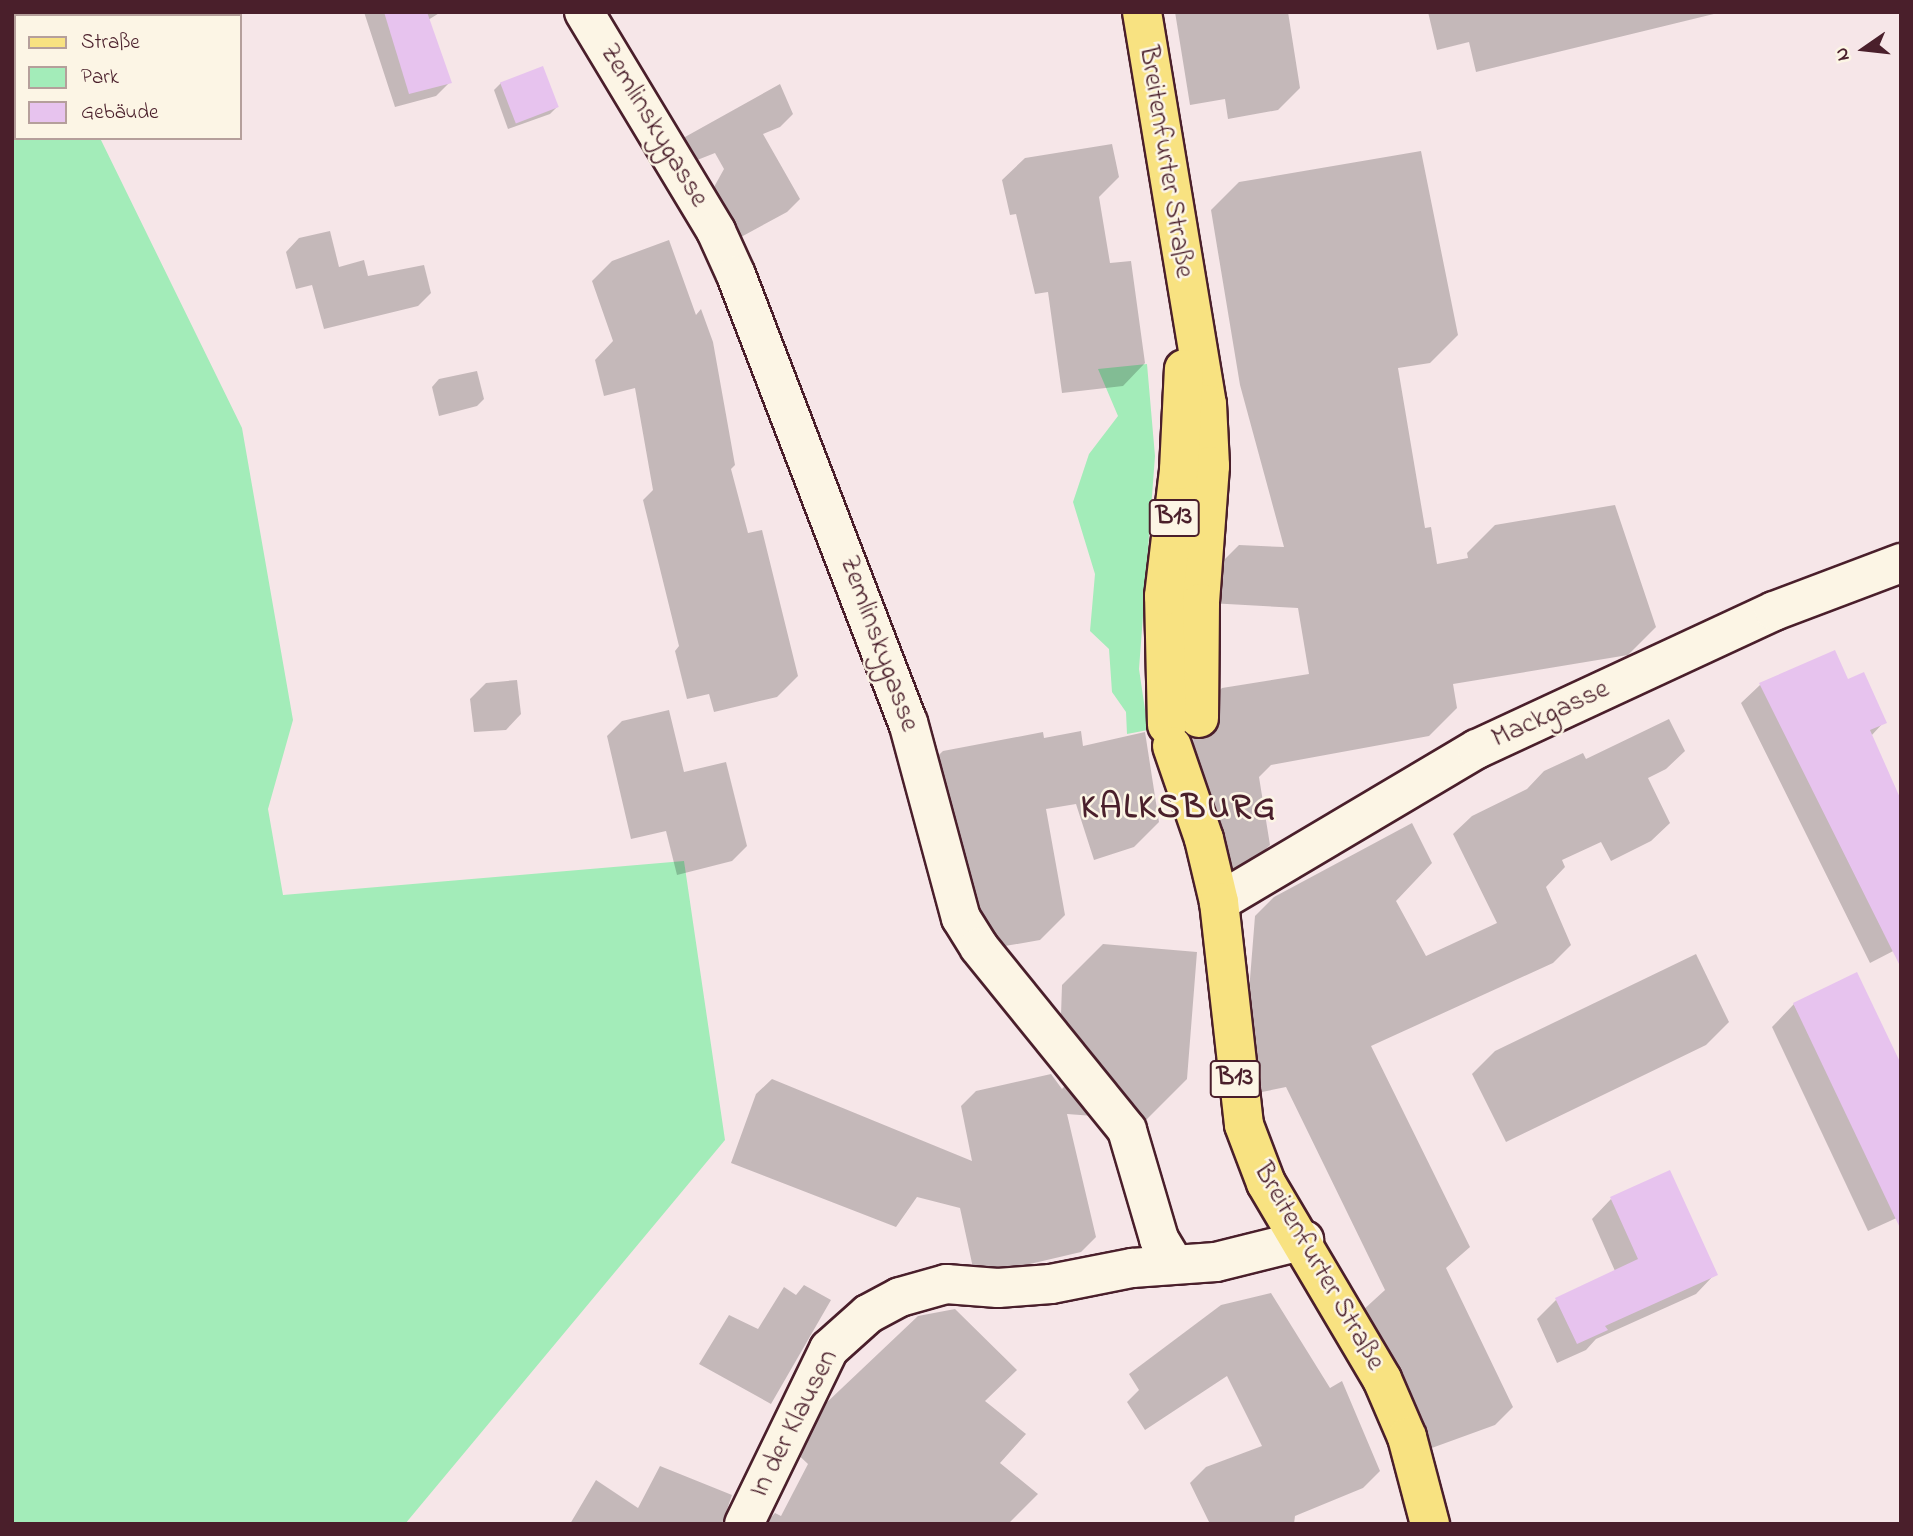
<!DOCTYPE html>
<html>
<head>
<meta charset="utf-8">
<style>
  body { margin:0 }
  #map { position:relative; width:1913px; height:1536px; overflow:hidden; background:#f6e6e8; font-family:"Indie Flower",sans-serif }
  div>[style] { position:absolute }
  [style*='--x'] { left:calc(var(--x)*1px); top:calc(var(--y)*1px); width:calc(var(--w)*1px); rotate:calc(var(--a)*1deg) }
  .green>* { inset:0; background:#a3ecb9 }
  .shadow>* { inset:0; background:#0003 }
  .building>* { inset:0; background:#e7c3ee; transform-origin:0 0 }
  .roads { filter:drop-shadow(2px 0 #4a1f2b) drop-shadow(-2px 0 #4a1f2b) drop-shadow(0 2px #4a1f2b) drop-shadow(0 -2px #4a1f2b) }
  .minor>* { height:38px; margin:-19px; padding:0 19px; transform-origin:19px; border-radius:19px; background:#fcf5e5 }
  .major>* { height:38px; margin:-19px; padding:0 19px; transform-origin:19px; border-radius:19px; background:#f8e281 }
  span { translate:-50% -50%; white-space:nowrap; text-align:center; line-height:1.15; -webkit-text-stroke:5px #fcf5e5; paint-order:stroke }
  .shield-label span { padding:2px 5px; background:#fcf5e5; border:2px solid; border-radius:5px; -webkit-text-stroke-width:0 }
  .shield-label { font-size:26px; color:#4a1f2b; font-weight:700 }
  .street-label { font-size:28px; color:#4a1f2b }
  .district-label { font-size:35px; color:#4a1f2b; font-weight:700; letter-spacing:2px }
  .frame { position:absolute; inset:0; border:14px solid #4a1f2b; pointer-events:none }
  .legend { position:absolute; left:14px; top:14px; width:228px; height:126px; box-sizing:border-box; background:#fcf5e5; border:2px solid #b59f9b; margin:0; padding:9px 12px; list-style:none; font-size:21px; color:#4a1f2b }
  .legend li { display:flex; align-items:center; gap:14px; height:35px }
  .legend b { width:35px; border:2px solid #b59f9b }
  .north { position:absolute; left:1829px; top:14px; width:70px; height:70px; -webkit-text-stroke:5px #fcf5e5; paint-order:stroke; rotate:256deg; font-size:19px; font-weight:700; line-height:28px; text-align:center; color:#4a1f2b }
  .north::after { content:''; display:block; margin:auto; width:24px; height:32px; background:#4a1f2b; clip-path:polygon(50% 0,100% 100%,50% 72%,0 100%) }
</style>
</head>
<body>
<div id="map">
  <div class="green">
    <i style="clip-path:polygon(12px 12px,41px 16px,16px 16px,16px 138px,100px 138px,242px 428px,293px 720px,268px 809px,283px 895px,684px 861px,725px 1140px,405px 1524px,12px 1524px)"></i>
    <i style="clip-path:polygon(1147px 364px,1155px 456px,1139px 669px,1148px 730px,1127px 734px,1126px 712px,1112px 692px,1109px 649px,1090px 631px,1095px 574px,1073px 502px,1089px 454px,1118px 416px,1098px 369px)"></i>
  </div>
  <div class="shadow">
    <i style="clip-path:polygon(364px 12px,441px 12px,428px 20px,450px 82px,436px 96px,395px 107px)"></i>
    <i style="clip-path:polygon(1175px 12px,1288px 12px,1300px 88px,1278px 110px,1228px 119px,1225px 99px,1190px 105px)"></i>
    <i style="clip-path:polygon(1428px 12px,1722px 12px,1476px 72px,1469px 42px,1437px 50px)"></i>
    <i style="clip-path:polygon(501px 83px,557px 107px,550px 114px,508px 129px,494px 90px)"></i>
    <i style="clip-path:polygon(780px 84px,793px 114px,780px 127px,763px 134px,800px 199px,787px 212px,741px 237px,714px 187px,724px 169px,715px 153px,682px 166px,672px 150px,685px 137px)"></i>
    <i style="clip-path:polygon(1112px 144px,1119px 177px,1099px 197px,1110px 263px,1131px 261px,1145px 363px,1123px 386px,1062px 393px,1048px 292px,1035px 294px,1016px 214px,1010px 215px,1002px 180px,1025px 158px)"></i>
    <i style="clip-path:polygon(1421px 151px,1458px 335px,1430px 363px,1398px 368px,1425px 528px,1431px 527px,1437px 564px,1468px 558px,1467px 553px,1495px 525px,1615px 505px,1656px 627px,1628px 655px,1453px 684px,1457px 708px,1429px 736px,1271px 765px,1259px 777px,1270px 845px,1241px 873px,1208px 885px,1186px 763px,1193px 748px,1194px 717px,1222px 688px,1309px 674px,1298px 608px,1209px 603px,1211px 573px,1239px 545px,1284px 547px,1240px 385px,1211px 210px,1239px 182px)"></i>
    <i style="clip-path:polygon(330px 231px,339px 267px,364px 260px,368px 276px,424px 265px,431px 293px,418px 306px,324px 329px,312px 285px,296px 289px,286px 252px,299px 238px)"></i>
    <i style="clip-path:polygon(669px 240px,696px 315px,701px 309px,713px 342px,735px 465px,731px 469px,748px 533px,762px 530px,798px 676px,777px 697px,714px 712px,709px 694px,687px 699px,675px 651px,679px 646px,643px 500px,653px 490px,635px 388px,604px 396px,595px 360px,613px 341px,592px 281px,612px 261px)"></i>
    <i style="clip-path:polygon(477px 371px,484px 399px,477px 406px,439px 416px,432px 387px,439px 379px)"></i>
    <i style="clip-path:polygon(1834px 652px,1847px 681px,1884px 722px,1871px 736px,1901px 947px,1870px 963px,1741px 703px,1760px 685px)"></i>
    <i style="clip-path:polygon(517px 680px,521px 714px,506px 730px,474px 732px,470px 699px,486px 683px)"></i>
    <i style="clip-path:polygon(669px 710px,684px 772px,726px 762px,747px 846px,732px 861px,677px 875px,666px 831px,631px 839px,607px 736px,622px 721px)"></i>
    <i style="clip-path:polygon(1669px 719px,1685px 751px,1666px 769px,1648px 778px,1670px 823px,1651px 841px,1611px 861px,1601px 842px,1562px 860px,1565px 867px,1546px 887px,1571px 945px,1553px 963px,1371px 1046px,1470px 1247px,1446px 1268px,1513px 1407px,1495px 1425px,1429px 1449px,1362px 1311px,1385px 1290px,1286px 1087px,1262px 1092px,1248px 1004px,1255px 916px,1274px 897px,1412px 823px,1432px 863px,1396px 901px,1426px 956px,1497px 923px,1453px 834px,1472px 816px,1527px 789px,1544px 771px,1583px 753px,1586px 759px)"></i>
    <i style="clip-path:polygon(1081px 731px,1083px 746px,1145px 732px,1159px 822px,1134px 847px,1094px 860px,1076px 804px,1046px 809px,1065px 915px,1040px 940px,982px 950px,918px 775px,943px 751px,1043px 732px,1044px 738px)"></i>
    <i style="clip-path:polygon(1103px 944px,1197px 952px,1187px 1079px,1146px 1120px,1067px 1114px,1096px 1237px,1081px 1252px,975px 1277px,960px 1208px,917px 1197px,896px 1227px,731px 1163px,756px 1094px,772px 1079px,972px 1161px,961px 1106px,976px 1091px,1051px 1074px,1062px 1089px,1078px 1072px,1060px 1045px,1062px 985px)"></i>
    <i style="clip-path:polygon(1696px 954px,1729px 1022px,1706px 1045px,1506px 1142px,1472px 1074px,1495px 1051px)"></i>
    <i style="clip-path:polygon(1794px 1004px,1901px 1216px,1868px 1231px,1772px 1027px)"></i>
    <i style="clip-path:polygon(1611px 1199px,1715px 1274px,1696px 1294px,1596px 1339px,1586px 1350px,1557px 1363px,1537px 1319px,1556px 1300px,1615px 1271px,1592px 1219px)"></i>
    <i style="clip-path:polygon(804px 1285px,831px 1300px,771px 1404px,699px 1364px,729px 1315px,758px 1329px,784px 1287px,796px 1295px)"></i>
    <i style="clip-path:polygon(1271px 1293px,1330px 1388px,1342px 1381px,1380px 1471px,1363px 1488px,1295px 1516px,1294px 1524px,1210px 1524px,1190px 1483px,1206px 1467px,1262px 1446px,1227px 1376px,1145px 1430px,1127px 1402px,1139px 1390px,1129px 1374px,1221px 1305px)"></i>
    <i style="clip-path:polygon(955px 1309px,1017px 1370px,985px 1401px,1026px 1434px,1000px 1463px,1038px 1494px,1008px 1524px,765px 1524px,775px 1513px,781px 1516px,808px 1464px,792px 1449px,804px 1424px,918px 1316px)"></i>
    <i style="clip-path:polygon(660px 1466px,732px 1495px,722px 1524px,570px 1524px,596px 1480px,638px 1508px)"></i>
  </div>
  <div class="building">
    <i style="clip-path:polygon(384px 12px,427px 12px,452px 83px,409px 94px)"></i>
    <i style="left:543px;top:66px;width:44px;height:46px;rotate:69deg"></i>
    <i style="clip-path:polygon(1835px 650px,1848px 679px,1864px 672px,1887px 723px,1870px 730px,1901px 800px,1901px 968px,1759px 683px)"></i>
    <i style="clip-path:polygon(1857px 972px,1901px 1064px,1901px 1230px,1793px 1003px)"></i>
    <i style="clip-path:polygon(1670px 1170px,1718px 1275px,1605px 1326px,1608px 1330px,1577px 1344px,1555px 1298px,1638px 1259px,1610px 1197px)"></i>
  </div>
  <div class="roads">
    <div class="minor">
      <i style="--x:584;--y:12;--w:256;--a:58.9"></i>
      <i style="--x:716;--y:231;--w:48;--a:65.6"></i>
      <i style="--x:736;--y:275;--w:479;--a:69"></i>
      <i style="--x:908;--y:722;--w:203;--a:74.9"></i>
      <i style="--x:961;--y:918;--w:34;--a:58"></i>
      <i style="--x:979;--y:947;--w:235;--a:51"></i>
      <i style="--x:1127;--y:1130;--w:114;--a:73.6"></i>
      <i style="--x:1159;--y:1239;--w:29;--a:59"></i>
      <i style="--x:1219;--y:902;--w:300;--a:-30.7"></i>
      <i style="--x:1477;--y:749;--w:327;--a:-24.9"></i>
      <i style="--x:1774;--y:611;--w:136;--a:-20.7"></i>
      <i style="--x:744;--y:1524;--w:195;--a:-64.1"></i>
      <i style="--x:829;--y:1349;--w:52;--a:-41.9"></i>
      <i style="--x:868;--y:1314;--w:36;--a:-28"></i>
      <i style="--x:900;--y:1297;--w:48;--a:-15.8"></i>
      <i style="--x:946;--y:1284;--w:52;--a:4.4"></i>
      <i style="--x:998;--y:1288;--w:53;--a:-4.3"></i>
      <i style="--x:1051;--y:1284;--w:83;--a:-11.2"></i>
      <i style="--x:1132;--y:1268;--w:84;--a:-4.1"></i>
      <i style="--x:1216;--y:1262;--w:91;--a:-14"></i>
    </div>
    <div class="major">
      <i style="--x:1142;--y:12;--w:397;--a:80.6"></i>
      <i style="--x:1207;--y:404;--w:62;--a:87.2"></i>
      <i style="--x:1210;--y:466;--w:137;--a:94.2"></i>
      <i style="--x:1200;--y:603;--w:115;--a:90.5"></i>
      <i style="--x:1167;--y:725;--w:129;--a:-91.3"></i>
      <i style="--x:1164;--y:596;--w:127;--a:-83.2"></i>
      <i style="--x:1179;--y:470;--w:101;--a:-87.2"></i>
      <i style="--x:1172;--y:746;--w:98;--a:71"></i>
      <i style="--x:1204;--y:839;--w:65;--a:76.6"></i>
      <i style="--x:1219;--y:902;--w:224;--a:83.6"></i>
      <i style="--x:1244;--y:1125;--w:62;--a:69.2"></i>
      <i style="--x:1266;--y:1183;--w:228;--a:59.4"></i>
      <i style="--x:1382;--y:1379;--w:63;--a:66.7"></i>
      <i style="--x:1407;--y:1437;--w:90;--a:75.2"></i>
    </div>
  </div>
  <div class="shield-label">
    <span style="left:1174px;top:518px">B13</span>
    <span style="left:1235px;top:1079px">B13</span>
  </div>
  <div class="street-label">
    <span style="left:653px;top:126px;rotate:59deg">Zemlinskygasse</span>
    <span style="left:1165px;top:162px;rotate:81deg">Breitenfurter Straße</span>
    <span style="left:878px;top:644px;rotate:70deg">Zemlinskygasse</span>
    <span style="left:1551px;top:715px;rotate:-25deg">Mackgasse</span>
    <span style="left:1318px;top:1267px;rotate:60deg">Breitenfurter Straße</span>
    <span style="left:795px;top:1424px;rotate:-63deg">In der Klausen</span>
  </div>
  <div class="district-label">
    <span style="left:1179px;top:809px">KALKSBURG</span>
  </div>
  <div class="frame"></div>
  <ul class="legend">
  <li><b style="height:9px;background:#f8e281"></b>Straße</li>
  <li><b style="height:19px;background:#a3ecb9"></b>Park</li>
  <li><b style="height:19px;background:#e7c3ee"></b>Gebäude</li>
  </ul>
  <div class="north">N</div>
</div>
</body>
</html>
